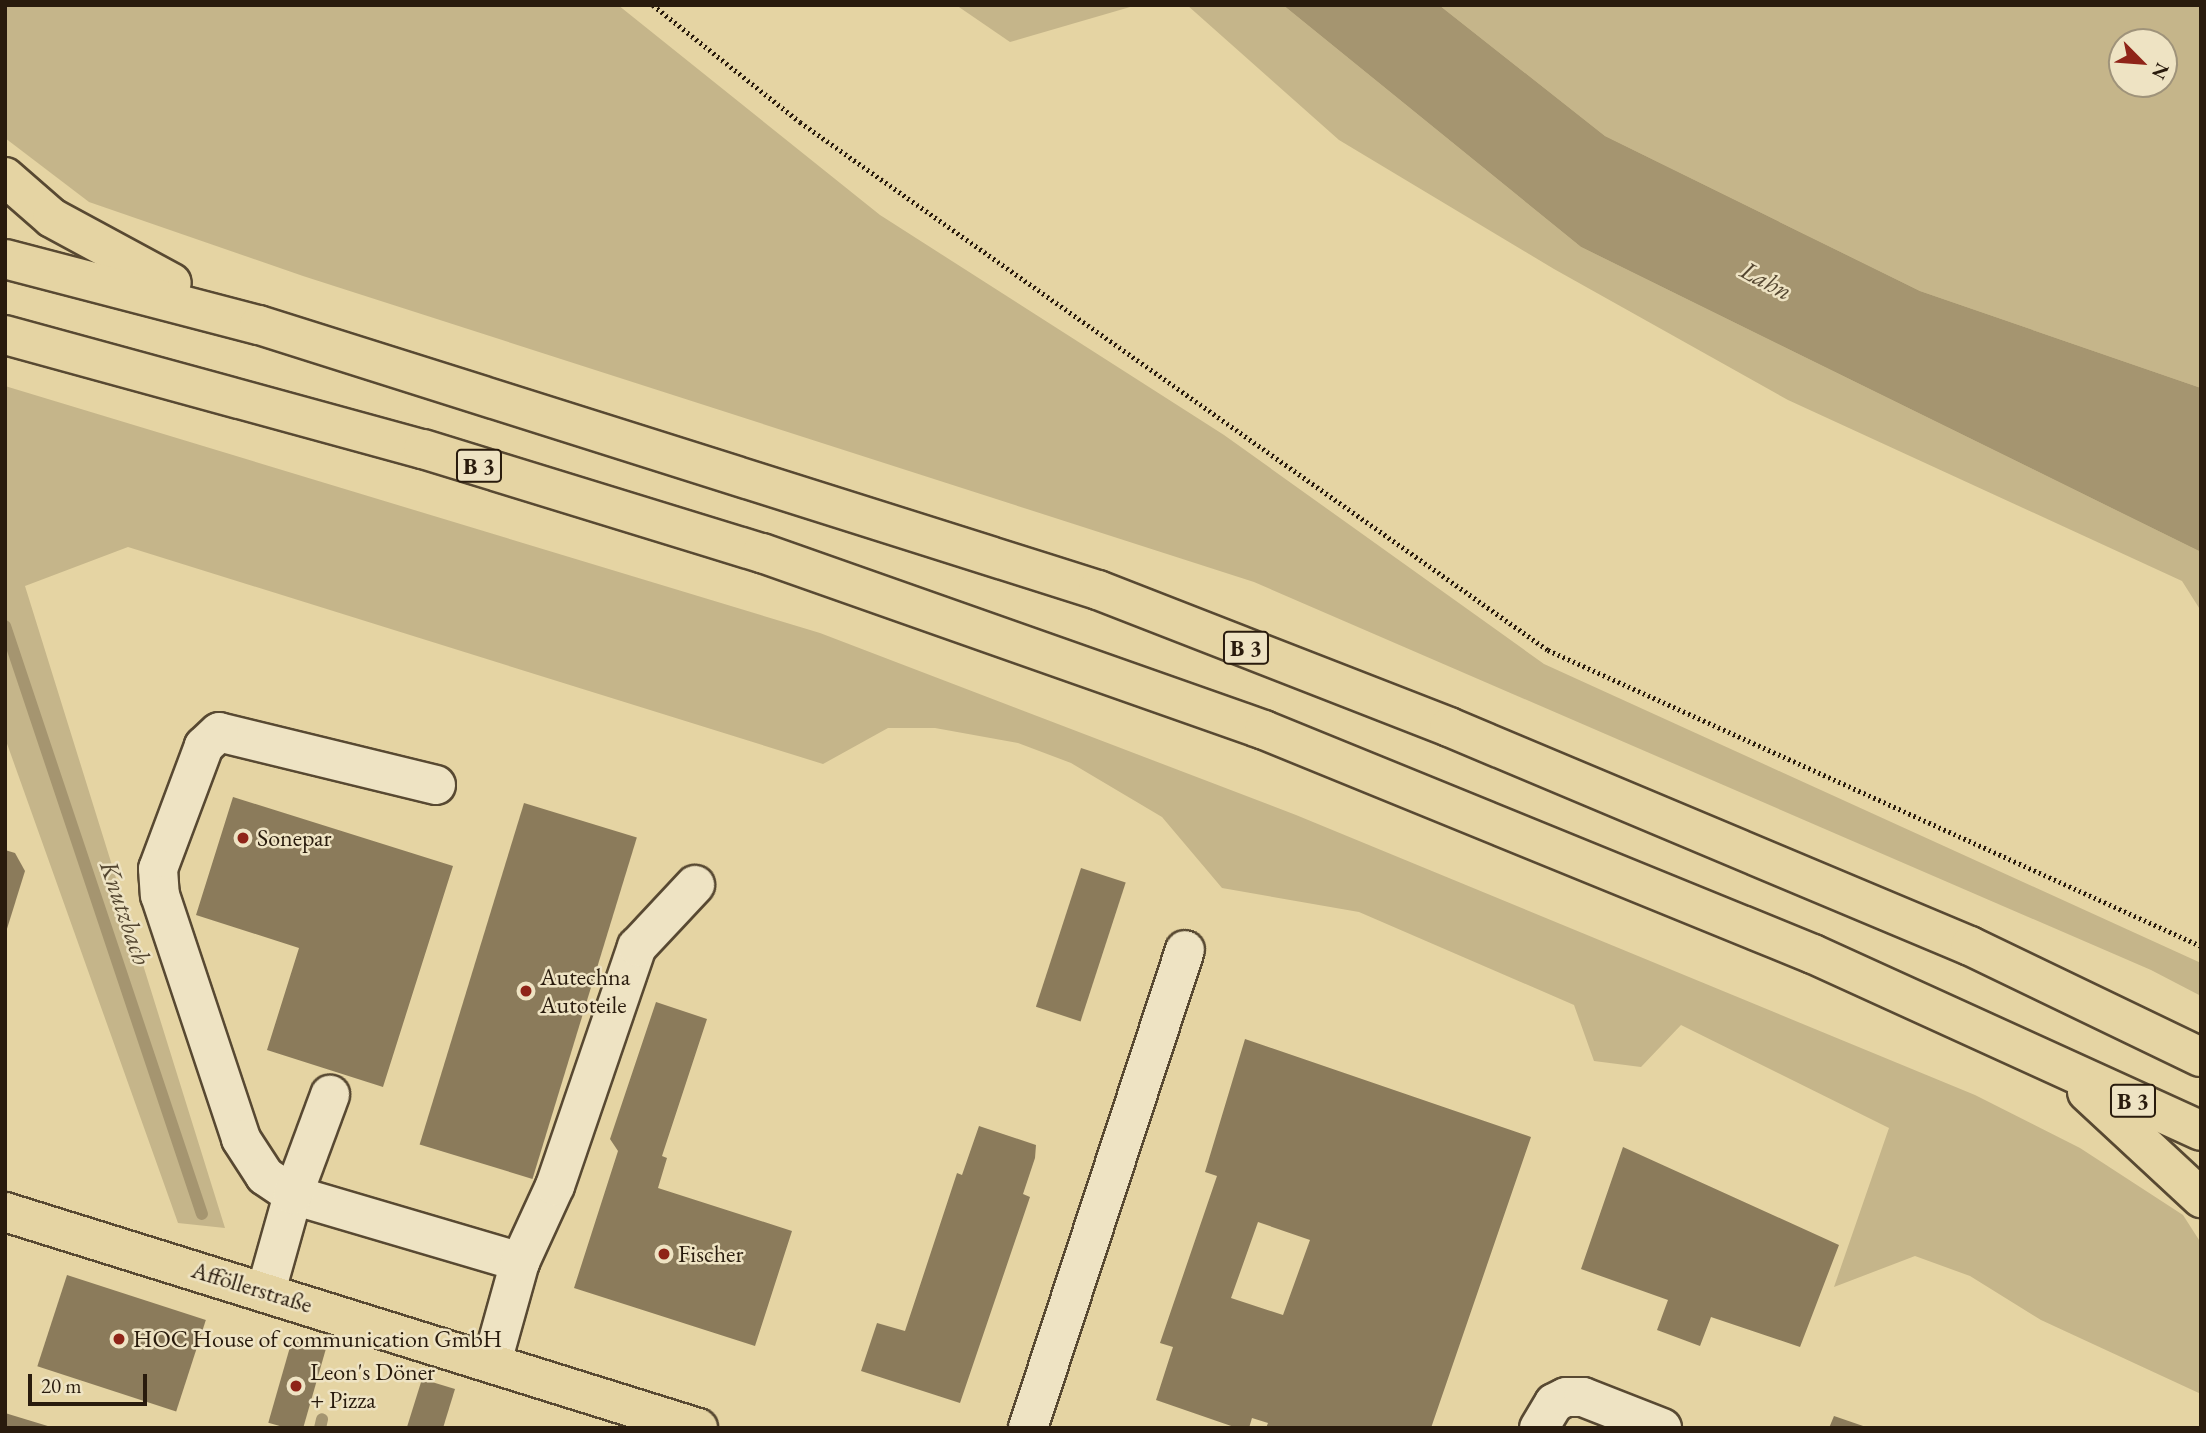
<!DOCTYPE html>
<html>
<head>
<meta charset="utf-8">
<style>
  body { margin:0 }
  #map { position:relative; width:2206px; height:1433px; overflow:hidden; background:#e5d4a3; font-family:"EB Garamond",serif }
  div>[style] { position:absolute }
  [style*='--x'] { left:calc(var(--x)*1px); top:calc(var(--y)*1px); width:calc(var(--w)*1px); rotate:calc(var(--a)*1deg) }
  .green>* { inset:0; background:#c5b58a }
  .water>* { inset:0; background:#a59570 }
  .stream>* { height:12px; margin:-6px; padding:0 6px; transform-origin:6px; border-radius:6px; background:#a59570 }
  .building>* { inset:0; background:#8b7b5b; transform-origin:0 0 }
  .path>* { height:4.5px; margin-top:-2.25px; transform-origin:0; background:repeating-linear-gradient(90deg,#291b0d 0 2px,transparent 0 5.5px) }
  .roads { filter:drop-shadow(2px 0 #584932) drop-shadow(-2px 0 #584932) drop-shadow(0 2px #584932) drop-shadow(0 -2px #584932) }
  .minor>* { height:38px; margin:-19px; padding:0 19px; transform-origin:19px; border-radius:19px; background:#eee3c3 }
  .major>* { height:38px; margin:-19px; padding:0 19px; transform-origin:19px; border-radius:19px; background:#e5d4a3 }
  .highway>* { height:38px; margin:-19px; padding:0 19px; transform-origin:19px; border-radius:19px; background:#e5d4a3 }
  .dots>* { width:19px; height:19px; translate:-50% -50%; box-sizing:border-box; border:4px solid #eee3c3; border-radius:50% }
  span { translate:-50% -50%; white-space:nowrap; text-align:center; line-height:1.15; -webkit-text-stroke:5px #eee3c3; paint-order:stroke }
  .shield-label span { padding:2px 5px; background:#eee3c3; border:2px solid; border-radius:5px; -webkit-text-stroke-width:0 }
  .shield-label { font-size:23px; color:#291b0d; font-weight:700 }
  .poi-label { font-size:24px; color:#291b0d }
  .left { translate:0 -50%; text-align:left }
  .street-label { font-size:24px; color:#291b0d }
  .water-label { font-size:26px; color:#544630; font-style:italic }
  .frame { position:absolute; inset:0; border:7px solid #291b0d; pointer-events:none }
  .north { position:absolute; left:2108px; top:28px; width:70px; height:70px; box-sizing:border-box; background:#eee3c3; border:2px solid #9f937a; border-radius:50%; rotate:115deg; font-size:19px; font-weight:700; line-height:28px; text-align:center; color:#291b0d }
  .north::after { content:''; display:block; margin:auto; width:24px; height:32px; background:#8f2418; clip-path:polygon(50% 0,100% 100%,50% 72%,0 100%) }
  .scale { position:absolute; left:28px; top:1374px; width:119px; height:32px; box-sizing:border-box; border:4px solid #291b0d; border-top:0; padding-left:9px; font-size:21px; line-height:24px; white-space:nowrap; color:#291b0d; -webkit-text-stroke:5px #eee3c3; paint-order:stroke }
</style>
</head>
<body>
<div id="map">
  <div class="green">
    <i style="clip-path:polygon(5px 5px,618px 5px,880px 215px,1224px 435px,1544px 664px,2201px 963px,2201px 996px,2151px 970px,1254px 582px,303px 276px,89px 202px,5px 138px)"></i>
    <i style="clip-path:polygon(956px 5px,1137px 5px,1010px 42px)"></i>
    <i style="clip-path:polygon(1187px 5px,1283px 5px,1581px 247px,2201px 552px,2201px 611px,2182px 581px,1788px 400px,1554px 269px,1339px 140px)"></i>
    <i style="clip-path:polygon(evenodd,1439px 5px,2201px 5px,2201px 388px,1920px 291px,1605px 136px,1439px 5px,2122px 42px,2164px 42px,2164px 84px,2122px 84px,2122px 42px)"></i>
    <i style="clip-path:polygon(5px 386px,820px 633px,1296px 815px,1975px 1095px,2080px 1148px,2183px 1215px,2201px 1243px,2201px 1394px,2041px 1320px,1970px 1276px,1915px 1256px,1834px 1287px,1889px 1128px,1681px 1025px,1641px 1067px,1594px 1061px,1574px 1005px,1359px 912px,1222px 888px,1162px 817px,1071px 763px,1018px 743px,935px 728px,888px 728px,823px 764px,128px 547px,25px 586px,225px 1228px,178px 1223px,5px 738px)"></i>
  </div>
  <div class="water">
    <i style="clip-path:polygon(1283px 5px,1439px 5px,1605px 136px,1920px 291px,2201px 388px,2201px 552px,1581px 247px)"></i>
  </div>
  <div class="stream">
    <i style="--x:5;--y:626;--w:620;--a:71.48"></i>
    <i style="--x:320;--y:1428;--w:9;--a:-77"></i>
  </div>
  <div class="building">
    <i style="clip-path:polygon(233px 797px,453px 866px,383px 1087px,267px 1050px,299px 948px,196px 915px)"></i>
    <i style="left:524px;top:803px;width:118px;height:357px;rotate:17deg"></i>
    <i style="clip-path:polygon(5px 850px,15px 853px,25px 871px,6px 932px)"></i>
    <i style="left:1081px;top:868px;width:47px;height:146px;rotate:18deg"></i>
    <i style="clip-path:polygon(656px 1002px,707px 1019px,662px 1156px,667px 1158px,658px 1188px,792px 1231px,755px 1346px,574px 1288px,618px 1151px,610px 1139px)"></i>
    <i style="clip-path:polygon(evenodd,1245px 1039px,1531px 1137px,1431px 1428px,1266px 1428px,1268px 1423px,1252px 1418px,1249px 1428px,1237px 1428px,1156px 1400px,1173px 1347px,1160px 1343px,1217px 1176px,1205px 1172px,1245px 1039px,1258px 1222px,1310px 1240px,1283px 1315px,1231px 1298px,1258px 1222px)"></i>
    <i style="clip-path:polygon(979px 1126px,1036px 1145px,1035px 1158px,1023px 1194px,1030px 1197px,960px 1403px,861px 1371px,877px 1323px,905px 1331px,957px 1173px,962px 1175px)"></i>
    <i style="clip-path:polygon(1623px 1147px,1839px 1245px,1800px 1347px,1711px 1317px,1700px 1346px,1657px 1330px,1668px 1300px,1581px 1269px)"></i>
    <i style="left:67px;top:1275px;width:146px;height:96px;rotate:18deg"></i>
    <i style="left:292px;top:1340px;width:35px;height:86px;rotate:16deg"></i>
    <i style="clip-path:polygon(422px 1379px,455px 1389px,443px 1428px,407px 1427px)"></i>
    <i style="clip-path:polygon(5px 1413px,51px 1427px,51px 1428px,5px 1428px)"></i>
    <i style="clip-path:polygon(1834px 1416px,1866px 1427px,1866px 1428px,1829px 1428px)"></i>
  </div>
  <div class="path">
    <i style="--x:653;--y:5;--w:188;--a:38.5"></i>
    <i style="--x:800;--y:122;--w:916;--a:35.22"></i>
    <i style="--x:1548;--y:650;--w:717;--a:24.38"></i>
  </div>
  <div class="roads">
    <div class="minor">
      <i style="--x:436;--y:785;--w:223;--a:-166.3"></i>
      <i style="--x:219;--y:732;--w:21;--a:137"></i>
      <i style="--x:204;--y:746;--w:131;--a:110.5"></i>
      <i style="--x:158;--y:869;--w:26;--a:86"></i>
      <i style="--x:160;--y:895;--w:257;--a:71.6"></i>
      <i style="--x:241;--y:1139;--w:44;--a:57"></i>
      <i style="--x:265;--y:1176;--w:34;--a:34"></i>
      <i style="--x:293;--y:1195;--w:237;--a:16.4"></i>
      <i style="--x:266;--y:1291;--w:100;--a:-74.3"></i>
      <i style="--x:293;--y:1195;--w:107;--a:-69.7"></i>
      <i style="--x:492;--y:1362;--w:104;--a:-74.4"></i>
      <i style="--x:520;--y:1262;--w:84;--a:-65.3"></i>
      <i style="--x:555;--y:1186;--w:253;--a:-71.1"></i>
      <i style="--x:637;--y:947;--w:85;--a:-46.9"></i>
      <i style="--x:1028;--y:1428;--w:503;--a:-71.82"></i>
      <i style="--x:1539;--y:1428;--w:29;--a:-59"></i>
      <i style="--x:1554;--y:1403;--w:13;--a:-27"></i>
      <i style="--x:1566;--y:1397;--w:17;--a:0"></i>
      <i style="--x:1583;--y:1397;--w:85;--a:21.4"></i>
    </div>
    <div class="major">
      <i style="--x:5;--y:1212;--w:726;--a:17.31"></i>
    </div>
    <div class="highway">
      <i style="--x:5;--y:177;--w:62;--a:41.1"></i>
      <i style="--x:52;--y:218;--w:136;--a:28.4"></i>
      <i style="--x:5;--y:259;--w:262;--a:14.6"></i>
      <i style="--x:259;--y:325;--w:880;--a:17.53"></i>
      <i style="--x:1098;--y:590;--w:377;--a:21.3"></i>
      <i style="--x:1449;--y:727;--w:565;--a:22.8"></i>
      <i style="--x:1970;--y:946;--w:256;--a:25.7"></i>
      <i style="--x:5;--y:335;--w:433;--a:15.3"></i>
      <i style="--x:423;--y:449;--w:355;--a:17.1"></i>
      <i style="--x:762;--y:553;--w:532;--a:19.42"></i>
      <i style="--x:1264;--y:730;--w:593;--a:22.2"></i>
      <i style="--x:1813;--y:954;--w:426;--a:24.5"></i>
      <i style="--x:2087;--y:1092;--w:156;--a:42.9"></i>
    </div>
  </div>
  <div class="dots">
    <i style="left:243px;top:838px;background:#8f2418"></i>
    <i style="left:526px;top:991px;background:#8f2418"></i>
    <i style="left:664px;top:1254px;background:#8f2418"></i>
    <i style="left:119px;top:1339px;background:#8f2418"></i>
    <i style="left:296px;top:1386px;background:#8f2418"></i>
  </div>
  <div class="shield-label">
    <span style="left:479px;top:466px">B 3</span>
    <span style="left:1246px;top:648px">B 3</span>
    <span style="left:2133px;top:1101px">B 3</span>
  </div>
  <div class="poi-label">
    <span class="left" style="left:257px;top:838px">Sonepar</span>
    <span class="left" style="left:540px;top:991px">Autechna<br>Autoteile</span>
    <span class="left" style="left:678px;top:1254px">Fischer</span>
    <span class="left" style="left:133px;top:1339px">HOC House of communication GmbH</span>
    <span class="left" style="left:310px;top:1386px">Leon's Döner<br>+ Pizza</span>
  </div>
  <div class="street-label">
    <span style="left:252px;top:1287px;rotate:17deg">Afföllerstraße</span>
  </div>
  <div class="water-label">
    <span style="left:1766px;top:281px;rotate:28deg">Lahn</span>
    <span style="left:125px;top:913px;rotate:71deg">Knutzbach</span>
  </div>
  <div class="frame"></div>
  <div class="north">N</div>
  <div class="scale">20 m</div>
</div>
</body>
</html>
